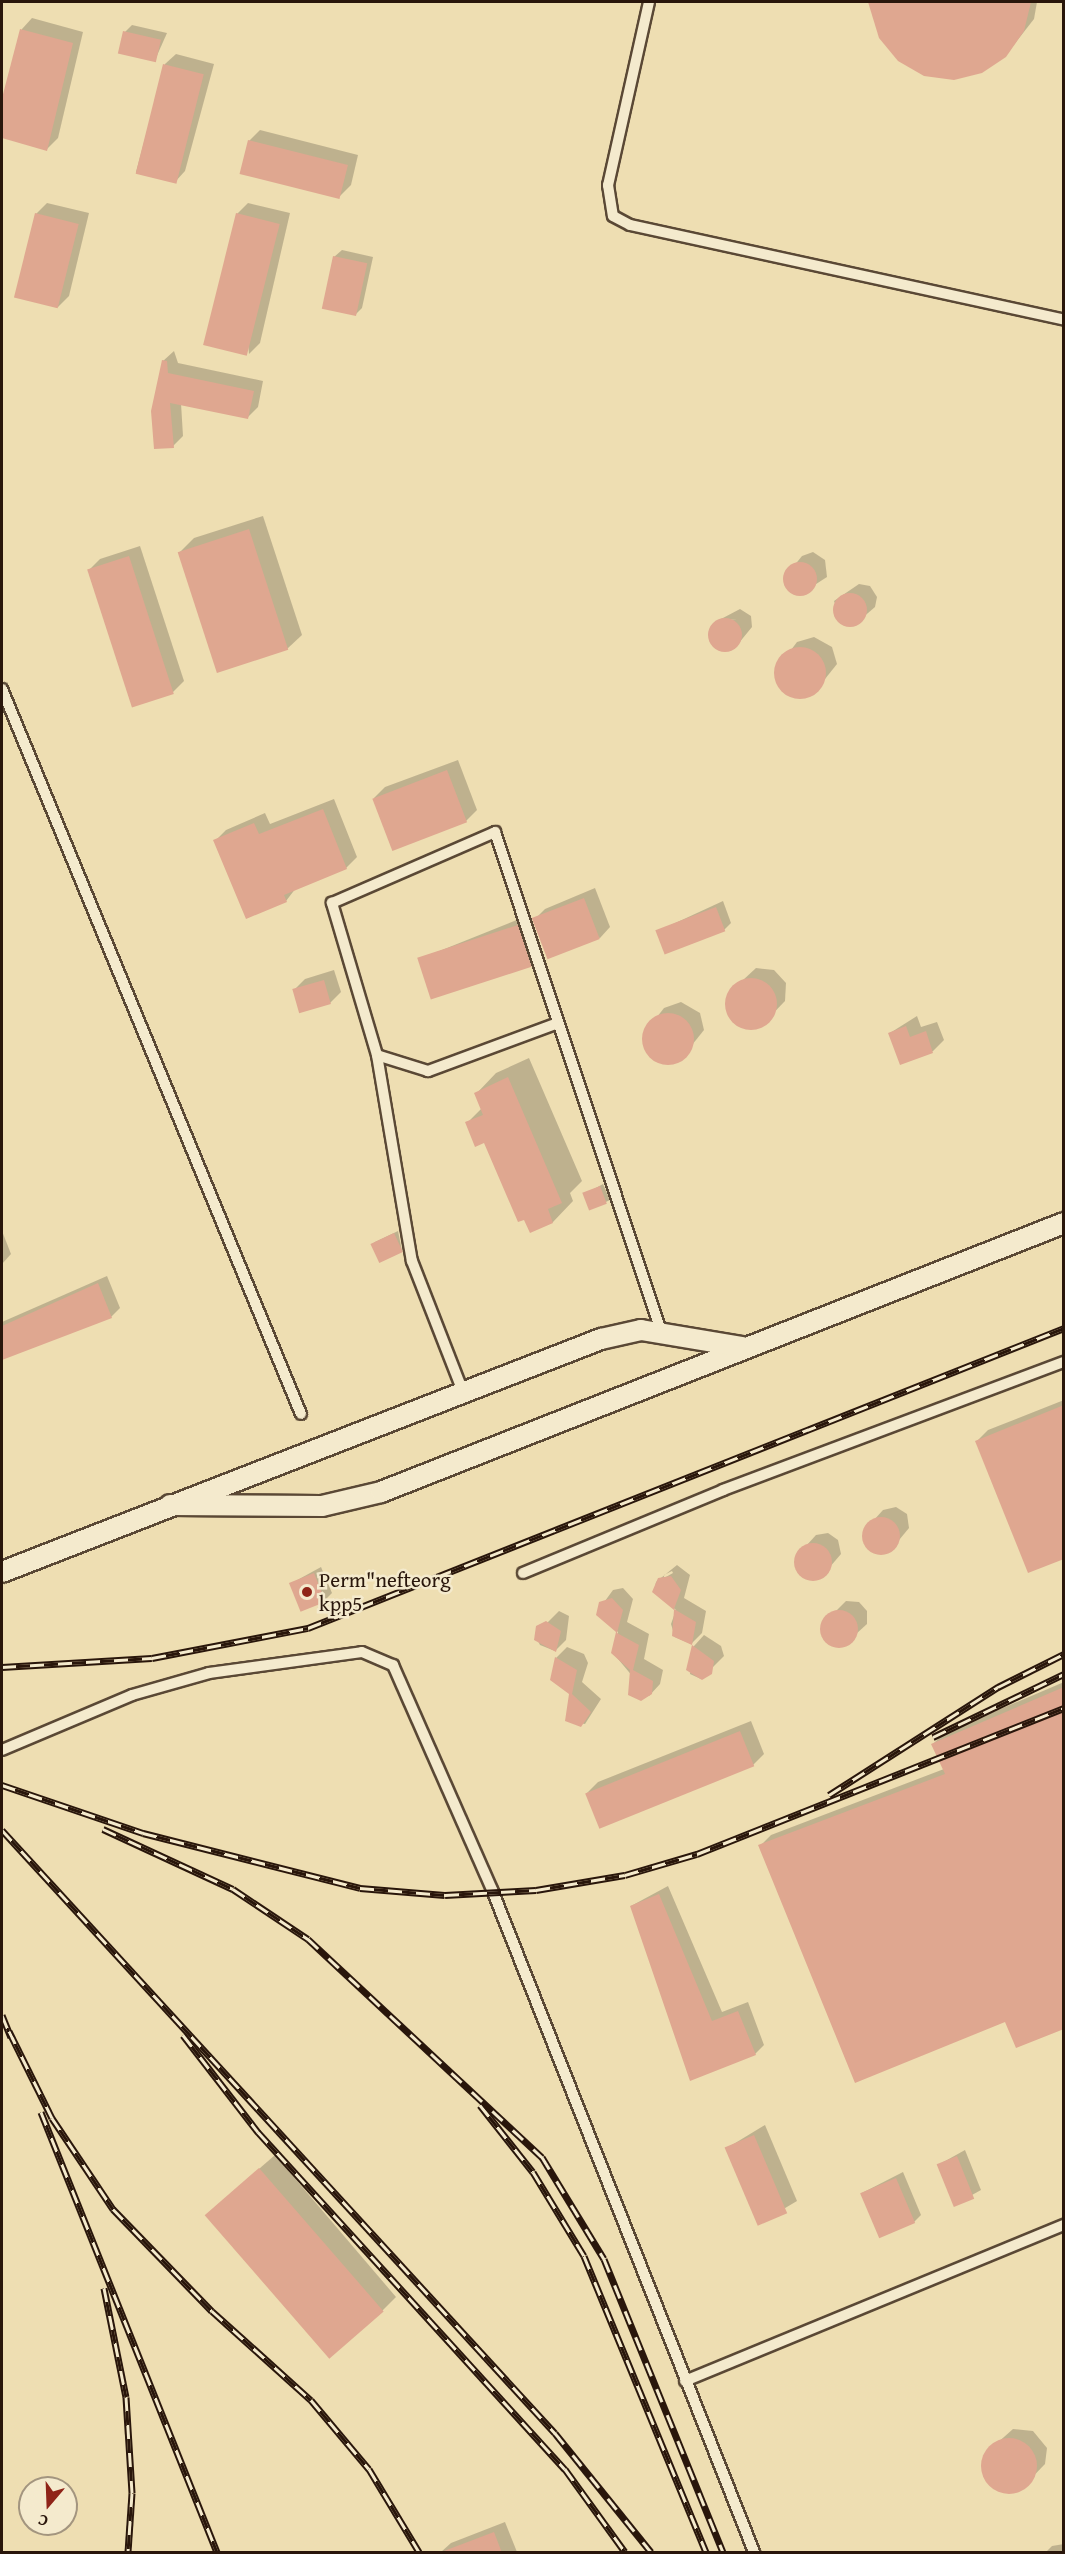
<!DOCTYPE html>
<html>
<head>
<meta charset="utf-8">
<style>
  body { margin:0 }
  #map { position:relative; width:1065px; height:2554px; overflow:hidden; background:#eedeb2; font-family:"Gentium Book Plus",serif }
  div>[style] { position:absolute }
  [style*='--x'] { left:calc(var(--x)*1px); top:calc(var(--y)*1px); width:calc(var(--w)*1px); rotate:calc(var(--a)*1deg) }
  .shadow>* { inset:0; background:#0003 }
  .building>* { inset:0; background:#dfa790; transform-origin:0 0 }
  .round { border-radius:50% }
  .roads { filter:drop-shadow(2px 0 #5a4835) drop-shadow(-2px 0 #5a4835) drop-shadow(0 2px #5a4835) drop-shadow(0 -2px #5a4835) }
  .lane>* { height:10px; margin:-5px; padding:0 5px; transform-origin:5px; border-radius:5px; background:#f4eacd }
  .street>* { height:20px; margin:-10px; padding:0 10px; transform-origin:10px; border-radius:10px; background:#f4eacd }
  .rail>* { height:7px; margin-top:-3.5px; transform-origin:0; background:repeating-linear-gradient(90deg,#f4eacd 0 14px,#29160b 0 28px); box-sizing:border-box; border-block:2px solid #29160b }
  .dots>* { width:16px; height:16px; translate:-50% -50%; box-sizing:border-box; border:3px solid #f4eacd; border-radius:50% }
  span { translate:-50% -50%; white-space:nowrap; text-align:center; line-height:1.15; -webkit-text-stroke:5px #f4eacd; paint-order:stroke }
  .poi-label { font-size:21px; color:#29160b }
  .left { translate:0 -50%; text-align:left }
  .frame { position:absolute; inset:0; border:3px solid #29160b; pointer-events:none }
  .north { position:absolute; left:18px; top:2476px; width:60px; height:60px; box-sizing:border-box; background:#f4eacd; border:2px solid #a3957f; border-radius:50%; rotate:199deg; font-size:16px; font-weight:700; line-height:24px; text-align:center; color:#29160b }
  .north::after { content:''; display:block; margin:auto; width:21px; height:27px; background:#8f2418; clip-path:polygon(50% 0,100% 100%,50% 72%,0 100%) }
</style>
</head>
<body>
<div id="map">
  <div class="shadow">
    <i style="clip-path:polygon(872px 2px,1037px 2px,1034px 19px,1005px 56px,871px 9px)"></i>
    <i style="clip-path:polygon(32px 18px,83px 32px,58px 138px,47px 149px,2px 137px,2px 103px,22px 29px)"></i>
    <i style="clip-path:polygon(132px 25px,167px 33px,155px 60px,125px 32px)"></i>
    <i style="clip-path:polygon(176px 54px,214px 64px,185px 171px,175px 182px,136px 172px,165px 64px)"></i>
    <i style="clip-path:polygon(260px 130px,358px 155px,351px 185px,340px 196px,249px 141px)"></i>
    <i style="clip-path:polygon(47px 203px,89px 213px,69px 296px,58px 307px,36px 214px)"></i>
    <i style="clip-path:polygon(248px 203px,290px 213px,260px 343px,249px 354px,237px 214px)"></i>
    <i style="clip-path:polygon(342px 250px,373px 257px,362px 308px,355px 315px,334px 257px)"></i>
    <i style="clip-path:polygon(174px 351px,178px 363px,263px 381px,258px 407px,248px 417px,181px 403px,183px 436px,173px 446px,163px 361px)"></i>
    <i style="clip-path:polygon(263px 516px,302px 635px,287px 649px,180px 552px,194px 538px)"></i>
    <i style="clip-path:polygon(140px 546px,184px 681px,173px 692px,134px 705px,89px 570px,100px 559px)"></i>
    <i style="clip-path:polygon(813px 552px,825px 560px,827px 577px,799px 595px,787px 588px,785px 577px,802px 556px)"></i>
    <i style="clip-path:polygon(859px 584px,870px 586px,877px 597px,875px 607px,853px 626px,842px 623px,834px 601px)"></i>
    <i style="clip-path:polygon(740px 609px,751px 616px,752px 627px,734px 649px,721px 650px,711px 631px,720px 620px,737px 619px,721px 619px)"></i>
    <i style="clip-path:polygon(814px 637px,832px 647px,837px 664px,813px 694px,796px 697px,781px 687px,776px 670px,797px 642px)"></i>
    <i style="clip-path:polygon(458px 760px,477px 810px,466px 821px,374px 798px,385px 787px)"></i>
    <i style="clip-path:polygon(334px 799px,357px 857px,346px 868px,296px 888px,286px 901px,215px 841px,226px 830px,265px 813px,270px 824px)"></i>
    <i style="clip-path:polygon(595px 888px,610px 927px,600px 938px,534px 920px,545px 909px)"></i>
    <i style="clip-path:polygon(723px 901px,731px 923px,724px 930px,658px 931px)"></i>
    <i style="clip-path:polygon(529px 915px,542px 955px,531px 966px,421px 965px,432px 954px)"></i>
    <i style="clip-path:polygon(756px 968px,774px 970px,786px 983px,785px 1001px,761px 1026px,740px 1026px,728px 1013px,728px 994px)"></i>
    <i style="clip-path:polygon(334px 970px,341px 992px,330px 1003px,294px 990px,305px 979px)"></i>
    <i style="clip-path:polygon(681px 1002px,700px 1013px,704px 1030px,680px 1060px,663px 1063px,650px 1055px,643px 1035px,664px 1008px)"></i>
    <i style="clip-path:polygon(917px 1016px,921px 1027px,937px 1022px,944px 1040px,933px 1051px,901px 1063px,890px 1033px)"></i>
    <i style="clip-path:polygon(529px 1058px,582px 1181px,570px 1193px,573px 1201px,553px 1222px,531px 1231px,485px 1141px,467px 1123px,482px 1108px,476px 1094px,496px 1073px)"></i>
    <i style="clip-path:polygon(603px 1184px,610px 1200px,591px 1209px,585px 1194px)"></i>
    <i style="clip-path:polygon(2px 1231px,11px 1254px,2px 1264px)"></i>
    <i style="clip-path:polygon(398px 1231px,402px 1251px,372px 1245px,375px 1242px)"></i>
    <i style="clip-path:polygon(107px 1276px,120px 1308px,111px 1317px,2px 1355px,2px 1322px)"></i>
    <i style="clip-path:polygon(1064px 1400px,1064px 1558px,977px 1441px,988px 1430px)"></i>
    <i style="clip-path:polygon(896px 1507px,907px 1514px,909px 1528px,890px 1551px,875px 1552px,866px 1544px,864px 1531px,883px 1510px)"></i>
    <i style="clip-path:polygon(828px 1533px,838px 1540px,841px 1554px,823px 1575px,807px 1578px,798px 1570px,796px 1557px,816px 1535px)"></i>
    <i style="clip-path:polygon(evenodd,677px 1565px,690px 1575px,684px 1598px,706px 1611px,702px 1633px,691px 1644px,675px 1637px,671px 1624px,676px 1610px,654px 1592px,656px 1582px,677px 1565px,672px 1571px,673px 1573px,664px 1578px,664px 1575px,672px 1571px)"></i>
    <i style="clip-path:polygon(321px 1567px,332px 1593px,325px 1600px,290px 1584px)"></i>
    <i style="clip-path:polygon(623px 1588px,633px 1599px,627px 1622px,649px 1634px,644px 1659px,663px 1670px,660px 1684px,649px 1696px,613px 1653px,618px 1632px,597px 1612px,613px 1590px)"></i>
    <i style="clip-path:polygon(846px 1601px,859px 1602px,867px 1611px,867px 1624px,844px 1645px,832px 1645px,823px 1635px,824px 1623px)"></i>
    <i style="clip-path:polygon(559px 1611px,569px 1616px,566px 1640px,555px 1651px,540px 1645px,535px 1635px)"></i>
    <i style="clip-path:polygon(704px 1635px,721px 1646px,724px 1656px,701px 1679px,690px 1674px,694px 1646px)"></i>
    <i style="clip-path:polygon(567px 1647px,584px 1654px,588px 1663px,582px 1682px,601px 1699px,585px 1724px,567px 1721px,571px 1694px,553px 1681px,556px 1658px)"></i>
    <i style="clip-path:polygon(1064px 1682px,1064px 2027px,1006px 2020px,760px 1846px,771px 1835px,944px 1769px,933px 1744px,944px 1733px)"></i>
    <i style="clip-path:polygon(751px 1721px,764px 1754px,753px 1765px,587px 1793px,598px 1782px)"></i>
    <i style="clip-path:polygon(668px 1886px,722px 2012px,748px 2002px,764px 2045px,755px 2054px,691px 2079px,631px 1906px)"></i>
    <i style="clip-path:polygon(765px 2125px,797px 2201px,760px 2223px,727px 2148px)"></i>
    <i style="clip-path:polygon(965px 2150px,981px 2190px,954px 2205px,938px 2165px)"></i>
    <i style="clip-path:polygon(275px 2155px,396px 2297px,382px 2311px,206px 2215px)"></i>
    <i style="clip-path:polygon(903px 2172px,921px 2215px,914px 2222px,862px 2193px)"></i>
    <i style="clip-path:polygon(1013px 2429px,1033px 2431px,1047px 2448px,1045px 2464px,1020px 2490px,998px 2490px,983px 2472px,986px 2453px)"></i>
    <i style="clip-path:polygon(505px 2522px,517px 2552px,441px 2552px,451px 2543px)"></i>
    <i style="clip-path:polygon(1064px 2544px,1064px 2552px,1046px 2552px,1052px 2546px)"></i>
  </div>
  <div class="building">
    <i style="clip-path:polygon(868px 2px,1031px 2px,1024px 31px,1006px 57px,982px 73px,954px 80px,924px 76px,898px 61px,879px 38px)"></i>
    <i style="clip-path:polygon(20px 29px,73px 43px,47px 151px,2px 138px,2px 98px)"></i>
    <i style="left:123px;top:31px;width:39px;height:23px;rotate:13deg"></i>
    <i style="left:163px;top:64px;width:42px;height:113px;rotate:14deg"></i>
    <i style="left:248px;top:140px;width:103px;height:35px;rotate:14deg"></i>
    <i style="left:35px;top:213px;width:45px;height:87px;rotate:14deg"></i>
    <i style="left:236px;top:213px;width:45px;height:136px;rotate:14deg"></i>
    <i style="left:333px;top:256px;width:35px;height:54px;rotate:12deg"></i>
    <i style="clip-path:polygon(162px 360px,167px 361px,168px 373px,254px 391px,248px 419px,170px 403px,174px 448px,154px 449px,151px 411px)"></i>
    <i style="left:249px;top:529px;width:127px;height:75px;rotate:72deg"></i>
    <i style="left:129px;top:556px;width:145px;height:44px;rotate:72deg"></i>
    <i class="round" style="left:783px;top:562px;width:34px;height:34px"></i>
    <i class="round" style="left:833px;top:593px;width:34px;height:34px"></i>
    <i class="round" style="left:708px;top:618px;width:34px;height:34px"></i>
    <i class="round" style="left:774px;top:647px;width:52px;height:52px"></i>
    <i style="left:447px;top:770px;width:56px;height:80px;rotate:69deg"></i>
    <i style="clip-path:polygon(323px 809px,347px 869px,284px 895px,287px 902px,246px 919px,213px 840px,254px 823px,259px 834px)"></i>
    <i style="left:584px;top:898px;width:44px;height:56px;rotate:69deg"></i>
    <i style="left:716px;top:907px;width:26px;height:65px;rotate:69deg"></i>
    <i style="left:518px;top:925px;width:44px;height:106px;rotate:72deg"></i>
    <i class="round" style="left:725px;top:978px;width:52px;height:52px"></i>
    <i style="left:324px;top:980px;width:25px;height:33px;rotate:74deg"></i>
    <i class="round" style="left:642px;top:1013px;width:52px;height:52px"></i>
    <i style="clip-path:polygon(906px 1026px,910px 1037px,926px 1031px,933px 1053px,900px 1065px,888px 1033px)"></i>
    <i style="clip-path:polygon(508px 1077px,562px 1203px,548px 1209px,553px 1223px,530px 1233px,524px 1220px,518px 1222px,484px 1143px,475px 1147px,465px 1122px,483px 1115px,474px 1093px)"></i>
    <i style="left:600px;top:1186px;width:19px;height:19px;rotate:69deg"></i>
    <i style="left:394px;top:1233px;width:21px;height:26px;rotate:65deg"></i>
    <i style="clip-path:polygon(98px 1283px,112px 1318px,2px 1360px,2px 1326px)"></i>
    <i style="clip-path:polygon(1064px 1405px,1064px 1559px,1028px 1573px,975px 1441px)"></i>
    <i class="round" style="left:862px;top:1517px;width:38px;height:38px"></i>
    <i class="round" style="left:794px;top:1543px;width:38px;height:38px"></i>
    <i style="left:314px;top:1573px;width:31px;height:27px;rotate:68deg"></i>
    <i style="clip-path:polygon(671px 1576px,681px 1590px,674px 1609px,696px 1622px,692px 1645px,672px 1636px,674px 1610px,652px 1592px,658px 1578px)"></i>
    <i style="clip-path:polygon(612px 1598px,623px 1610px,617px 1633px,639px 1645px,633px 1670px,653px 1681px,652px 1694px,641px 1701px,628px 1695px,630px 1670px,611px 1653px,616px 1632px,596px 1615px,599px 1602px)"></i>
    <i class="round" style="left:820px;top:1610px;width:38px;height:38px"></i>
    <i style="clip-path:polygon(546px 1621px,561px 1631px,556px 1652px,534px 1640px,536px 1626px)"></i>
    <i style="clip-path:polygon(692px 1645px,714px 1661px,712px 1674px,702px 1680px,686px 1670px)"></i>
    <i style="clip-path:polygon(555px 1657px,577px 1670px,572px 1694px,591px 1712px,581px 1727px,565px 1721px,569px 1694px,550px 1680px)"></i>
    <i style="clip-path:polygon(1064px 1687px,1064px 2029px,1016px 2048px,1005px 2022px,855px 2083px,758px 1845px,945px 1774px,931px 1744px)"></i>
    <i style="left:740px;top:1731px;width:38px;height:167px;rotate:68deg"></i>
    <i style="clip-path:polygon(659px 1894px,712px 2021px,738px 2011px,756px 2055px,690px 2081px,630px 1906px)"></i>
    <i style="left:754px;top:2135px;width:85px;height:32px;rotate:67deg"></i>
    <i style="left:957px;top:2156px;width:46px;height:22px;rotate:68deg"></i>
    <i style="left:259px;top:2168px;width:190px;height:72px;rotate:49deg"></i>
    <i style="left:896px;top:2178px;width:49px;height:39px;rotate:67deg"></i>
    <i class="round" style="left:981px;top:2438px;width:56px;height:56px"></i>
    <i style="clip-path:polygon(494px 2532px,502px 2553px,444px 2553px,444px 2551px)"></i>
  </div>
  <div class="roads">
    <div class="lane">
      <i style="--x:649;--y:2;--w:188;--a:102.6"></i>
      <i style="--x:608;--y:185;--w:31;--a:81"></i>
      <i style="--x:613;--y:216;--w:19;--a:28"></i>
      <i style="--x:630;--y:225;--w:444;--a:12.3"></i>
      <i style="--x:2;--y:689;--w:784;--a:67.59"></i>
      <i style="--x:558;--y:1023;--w:139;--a:159.7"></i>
      <i style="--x:428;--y:1071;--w:53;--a:-162.6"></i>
      <i style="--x:377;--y:1055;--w:159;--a:-106.5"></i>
      <i style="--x:332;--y:903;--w:178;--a:-23.5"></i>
      <i style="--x:495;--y:832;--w:526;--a:71.6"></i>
      <i style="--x:377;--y:1055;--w:209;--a:80.4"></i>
      <i style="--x:412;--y:1261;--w:141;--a:68.7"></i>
      <i style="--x:523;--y:1573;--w:217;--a:-22.5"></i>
      <i style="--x:723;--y:1490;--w:364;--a:-20.6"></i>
      <i style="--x:2;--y:1750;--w:141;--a:-22.9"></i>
      <i style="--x:132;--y:1695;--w:80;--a:-15.9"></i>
      <i style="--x:209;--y:1673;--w:154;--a:-7.8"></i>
      <i style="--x:362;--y:1652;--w:34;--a:23"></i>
      <i style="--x:393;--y:1665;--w:248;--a:66.2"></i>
      <i style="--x:493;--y:1892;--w:710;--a:68.42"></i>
      <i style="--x:685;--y:2381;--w:410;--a:-22.4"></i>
    </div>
    <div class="street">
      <i style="--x:170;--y:1505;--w:152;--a:0.4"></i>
      <i style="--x:322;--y:1506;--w:61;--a:-13.3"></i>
      <i style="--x:381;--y:1492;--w:734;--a:-21.5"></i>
      <i style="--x:2;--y:1572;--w:643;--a:-21.26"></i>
      <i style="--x:601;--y:1339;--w:41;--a:-12.7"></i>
      <i style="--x:641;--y:1330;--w:103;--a:9.5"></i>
    </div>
  </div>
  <div class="rail">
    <i style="--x:2;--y:1667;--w:150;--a:-3.4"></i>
    <i style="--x:152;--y:1658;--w:159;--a:-10.9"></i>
    <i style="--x:308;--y:1628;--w:813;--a:-21.64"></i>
    <i style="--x:933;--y:1737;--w:145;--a:-25.7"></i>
    <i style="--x:2;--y:1785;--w:149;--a:18.8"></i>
    <i style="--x:143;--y:1833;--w:224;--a:14.2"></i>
    <i style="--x:360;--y:1888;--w:85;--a:4.7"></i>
    <i style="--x:445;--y:1895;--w:91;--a:-3.1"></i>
    <i style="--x:536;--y:1890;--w:90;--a:-9.6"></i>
    <i style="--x:625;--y:1875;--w:75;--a:-16.3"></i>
    <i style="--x:697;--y:1854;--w:395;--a:-21.7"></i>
    <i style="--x:829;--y:1795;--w:201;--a:-32.6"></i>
    <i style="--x:998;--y:1687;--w:74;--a:-26.6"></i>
    <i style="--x:103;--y:1829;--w:143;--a:24.8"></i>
    <i style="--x:233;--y:1889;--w:90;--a:33.7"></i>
    <i style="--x:308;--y:1939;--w:320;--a:43"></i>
    <i style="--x:542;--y:2157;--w:119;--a:58.7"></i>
    <i style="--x:604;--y:2259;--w:316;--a:67.9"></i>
    <i style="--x:2;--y:1830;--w:818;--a:47.48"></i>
    <i style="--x:555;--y:2433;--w:153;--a:51.1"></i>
    <i style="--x:2;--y:2015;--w:24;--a:68"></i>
    <i style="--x:9;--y:2031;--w:97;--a:63.7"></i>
    <i style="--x:52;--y:2118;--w:110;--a:56.2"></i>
    <i style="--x:113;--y:2209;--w:142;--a:45.9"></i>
    <i style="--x:212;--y:2311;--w:133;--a:42"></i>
    <i style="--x:311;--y:2400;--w:90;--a:50"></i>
    <i style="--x:369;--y:2469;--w:97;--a:58.9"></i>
    <i style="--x:183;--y:2035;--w:123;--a:52.3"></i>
    <i style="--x:258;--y:2132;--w:456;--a:47.7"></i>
    <i style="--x:565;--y:2469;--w:102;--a:54.1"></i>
    <i style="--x:480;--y:2105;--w:85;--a:51.7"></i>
    <i style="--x:533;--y:2172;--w:98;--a:58.7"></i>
    <i style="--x:584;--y:2256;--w:320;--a:67.6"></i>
    <i style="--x:41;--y:2112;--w:474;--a:68.2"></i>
    <i style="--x:104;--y:2288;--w:111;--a:78.6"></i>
    <i style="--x:126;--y:2397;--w:96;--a:86.4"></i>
    <i style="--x:132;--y:2493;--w:59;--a:93.9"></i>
  </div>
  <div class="dots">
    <i style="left:307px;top:1592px;background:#8f2418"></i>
  </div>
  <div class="poi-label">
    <span class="left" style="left:319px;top:1592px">Perm"nefteorg<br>kpp5</span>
  </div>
  <div class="frame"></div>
  <div class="north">С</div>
</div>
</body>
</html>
